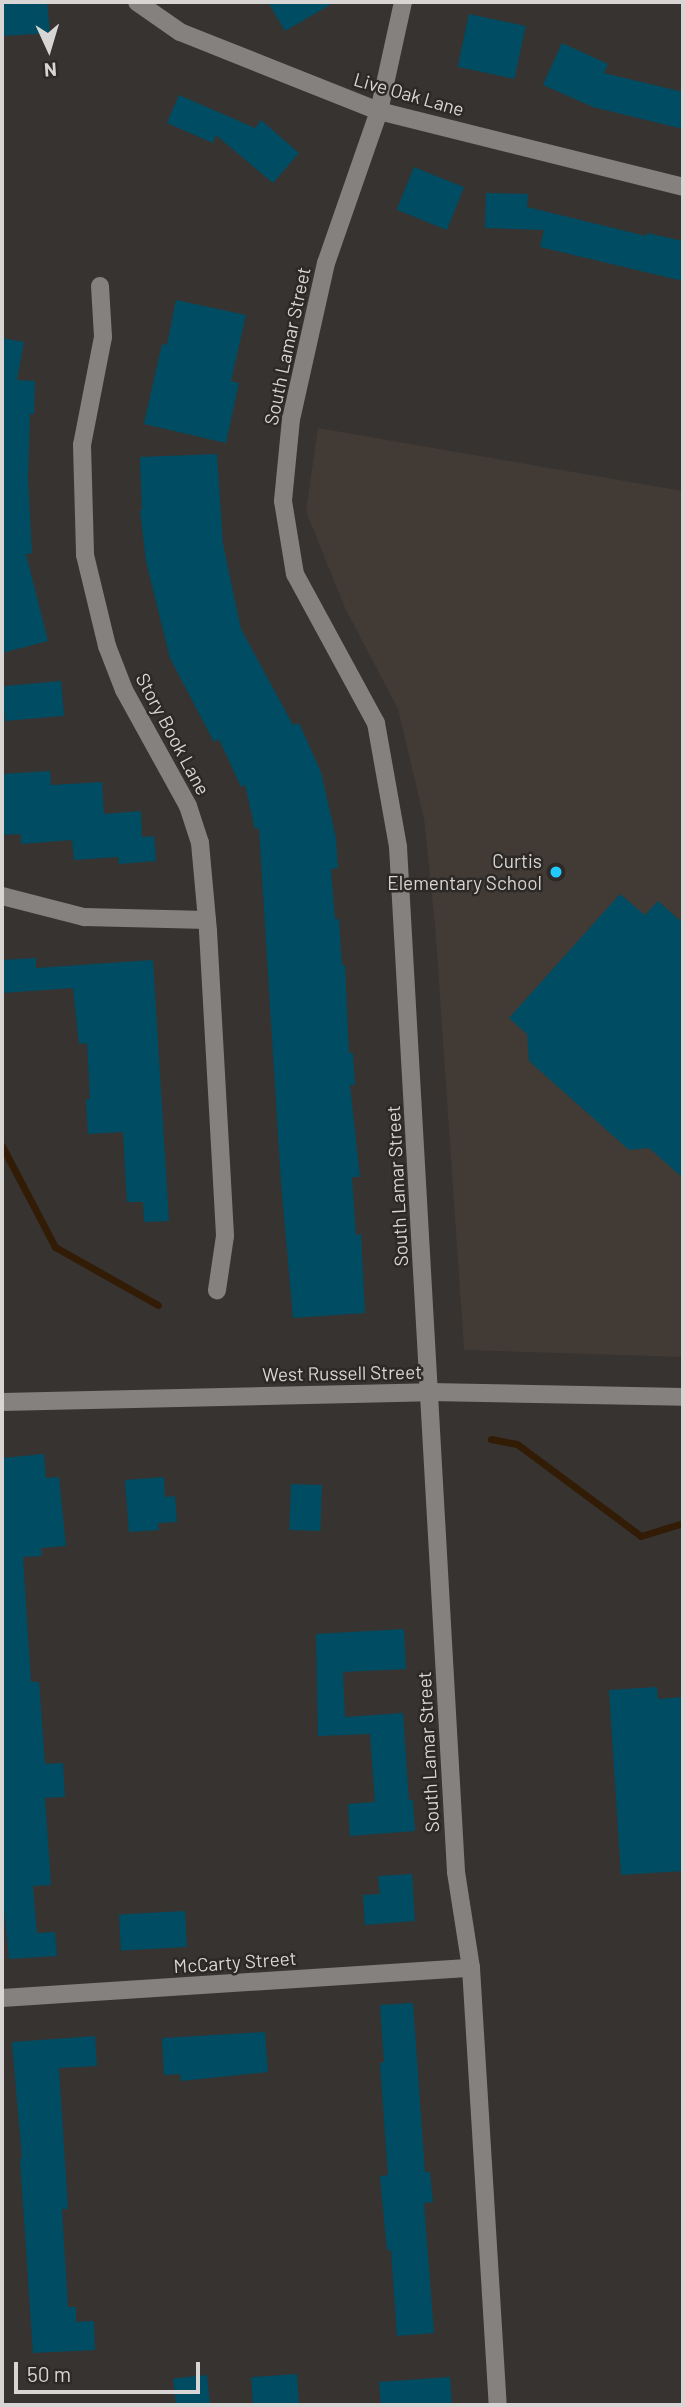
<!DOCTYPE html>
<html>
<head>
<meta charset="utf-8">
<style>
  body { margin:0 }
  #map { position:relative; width:685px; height:2407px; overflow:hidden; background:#363331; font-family:Barlow,sans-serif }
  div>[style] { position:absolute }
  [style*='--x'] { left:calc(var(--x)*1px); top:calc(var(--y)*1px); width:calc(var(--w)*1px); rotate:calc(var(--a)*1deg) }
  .built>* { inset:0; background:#423a34 }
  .stream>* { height:7px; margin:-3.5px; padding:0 3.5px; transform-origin:3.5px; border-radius:3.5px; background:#331c06 }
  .building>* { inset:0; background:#004d63; transform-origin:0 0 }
  .street>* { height:18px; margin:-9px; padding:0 9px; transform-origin:9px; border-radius:9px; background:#84817f }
  .secondary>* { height:18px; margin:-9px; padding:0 9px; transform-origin:9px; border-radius:9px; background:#84817f }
  .dots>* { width:19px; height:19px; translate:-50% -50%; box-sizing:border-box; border:4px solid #2c2927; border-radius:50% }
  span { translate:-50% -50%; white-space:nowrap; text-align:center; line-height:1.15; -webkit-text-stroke:5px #2c2927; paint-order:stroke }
  .street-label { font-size:19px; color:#d8d6d4 }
  .poi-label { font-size:19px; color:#d8d6d4 }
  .right { translate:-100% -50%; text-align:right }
  .frame { position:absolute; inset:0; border:4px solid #d8d6d4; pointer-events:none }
  .north { position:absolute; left:14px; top:14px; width:70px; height:70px; -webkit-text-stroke:5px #2c2927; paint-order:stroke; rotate:176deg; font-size:19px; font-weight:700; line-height:28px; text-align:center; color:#d8d6d4 }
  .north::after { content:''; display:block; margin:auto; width:24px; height:32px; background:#d8d6d4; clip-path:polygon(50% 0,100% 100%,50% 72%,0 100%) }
  .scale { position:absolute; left:14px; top:2362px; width:186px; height:32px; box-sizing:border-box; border:4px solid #d8d6d4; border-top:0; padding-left:9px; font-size:21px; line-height:24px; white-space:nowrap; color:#d8d6d4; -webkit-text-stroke:5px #2c2927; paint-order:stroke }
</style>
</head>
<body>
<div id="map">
  <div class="built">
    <i style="clip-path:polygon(318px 428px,683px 491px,683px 1357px,464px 1350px,435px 925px,424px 819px,398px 709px,345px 608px,306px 511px)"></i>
  </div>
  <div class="stream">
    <i style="--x:2;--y:1146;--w:114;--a:62.3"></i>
    <i style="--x:55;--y:1247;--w:118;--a:29.4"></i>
    <i style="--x:491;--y:1439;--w:26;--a:11"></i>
    <i style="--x:517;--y:1444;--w:154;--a:36.6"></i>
    <i style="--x:641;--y:1536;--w:44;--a:-17.2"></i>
  </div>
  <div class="building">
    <i style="clip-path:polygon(2px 2px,47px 2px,50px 33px,2px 36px)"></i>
    <i style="clip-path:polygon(268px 2px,335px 2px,285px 31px)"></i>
    <i style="left:469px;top:14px;width:58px;height:54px;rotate:12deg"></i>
    <i style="clip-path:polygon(562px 43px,608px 64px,604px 73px,683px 92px,683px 129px,593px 107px,543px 85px)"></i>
    <i style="clip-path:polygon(179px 95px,255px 128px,261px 120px,299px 153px,273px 183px,216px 135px,213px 143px,167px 123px)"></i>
    <i style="left:414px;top:167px;width:54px;height:46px;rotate:22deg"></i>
    <i style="clip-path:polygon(486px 193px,528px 194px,527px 207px,646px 236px,647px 233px,683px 241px,683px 281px,540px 247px,544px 230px,485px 228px)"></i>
    <i style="clip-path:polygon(176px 300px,246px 315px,231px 381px,239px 383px,226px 443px,144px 424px,162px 344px,167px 345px)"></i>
    <i style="clip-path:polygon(2px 338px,24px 342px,17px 380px,35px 381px,34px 414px,30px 414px,28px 479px,32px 553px,26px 554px,48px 641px,2px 653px)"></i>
    <i style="clip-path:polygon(217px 454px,223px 544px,241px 629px,293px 725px,299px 723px,321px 772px,336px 838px,338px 868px,331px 869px,335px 919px,339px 919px,342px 965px,345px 965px,349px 1053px,353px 1053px,355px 1085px,350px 1085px,360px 1177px,352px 1177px,356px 1235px,361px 1234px,365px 1313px,293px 1318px,281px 1182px,259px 828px,255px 829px,245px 785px,241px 787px,219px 739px,214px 742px,170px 658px,146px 561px,140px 510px,142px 510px,140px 457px)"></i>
    <i style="left:61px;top:681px;width:35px;height:59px;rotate:85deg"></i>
    <i style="clip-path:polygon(50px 771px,51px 785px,102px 782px,104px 814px,141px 811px,142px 837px,154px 836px,156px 861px,119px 864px,118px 857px,74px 860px,72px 840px,21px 844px,21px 834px,2px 835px,2px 774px)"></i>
    <i style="clip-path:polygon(620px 894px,645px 915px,658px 901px,683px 923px,683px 1178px,649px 1148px,629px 1150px,529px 1061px,527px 1034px,509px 1018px)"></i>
    <i style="clip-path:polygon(36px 958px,36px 968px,153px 960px,169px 1221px,144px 1222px,143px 1202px,127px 1202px,123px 1132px,88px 1134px,86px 1099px,90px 1099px,87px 1043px,79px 1044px,73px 988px,2px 993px,2px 960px)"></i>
    <i style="clip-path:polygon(44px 1454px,46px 1478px,59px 1477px,66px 1546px,41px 1548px,42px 1556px,23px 1557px,31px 1682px,39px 1682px,45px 1764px,63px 1763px,65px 1797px,45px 1798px,51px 1885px,33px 1886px,37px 1933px,55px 1932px,57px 1956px,9px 1959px,2px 1888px,2px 1458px)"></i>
    <i style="clip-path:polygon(164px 1477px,165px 1497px,175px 1496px,177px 1522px,158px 1523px,159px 1530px,129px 1532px,125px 1480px)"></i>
    <i style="left:291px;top:1484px;width:31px;height:46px;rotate:2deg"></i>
    <i style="clip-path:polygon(404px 1629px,406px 1669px,343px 1672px,345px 1717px,403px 1713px,409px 1800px,413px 1800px,415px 1831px,350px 1836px,348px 1804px,375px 1802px,370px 1734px,318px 1736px,316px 1634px)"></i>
    <i style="clip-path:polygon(657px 1687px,658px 1699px,683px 1697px,683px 1871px,621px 1875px,609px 1690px)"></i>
    <i style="clip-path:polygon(412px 1874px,415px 1921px,365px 1925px,363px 1895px,380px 1894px,378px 1876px)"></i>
    <i style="left:185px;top:1911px;width:36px;height:66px;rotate:87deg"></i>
    <i style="clip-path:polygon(413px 2003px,425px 2172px,430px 2172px,433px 2202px,424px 2203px,434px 2333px,397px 2336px,391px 2250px,387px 2250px,380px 2176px,388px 2175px,380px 2063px,384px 2062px,380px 2005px)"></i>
    <i style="clip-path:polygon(265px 2032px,268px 2072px,181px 2081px,180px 2074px,164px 2075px,162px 2038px)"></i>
    <i style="clip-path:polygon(95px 2036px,97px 2066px,59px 2068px,68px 2209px,62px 2209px,68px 2307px,76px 2307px,76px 2322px,94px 2321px,95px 2350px,33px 2353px,20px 2159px,22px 2158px,12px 2042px)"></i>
    <i style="left:297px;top:2374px;width:31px;height:46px;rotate:86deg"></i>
    <i style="left:207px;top:2375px;width:30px;height:34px;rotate:84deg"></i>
    <i style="clip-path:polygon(450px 2377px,452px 2405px,381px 2405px,379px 2382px)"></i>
  </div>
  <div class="street">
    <i style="--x:137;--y:2;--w:52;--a:34.9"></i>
    <i style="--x:180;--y:32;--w:214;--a:21.7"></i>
    <i style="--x:379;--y:111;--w:313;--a:14"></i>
    <i style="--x:403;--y:2;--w:112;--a:102.4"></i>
    <i style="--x:379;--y:111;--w:161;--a:109.2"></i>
    <i style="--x:326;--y:263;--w:160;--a:102.6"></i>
    <i style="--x:291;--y:419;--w:82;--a:95.6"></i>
    <i style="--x:283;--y:501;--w:74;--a:80.7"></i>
    <i style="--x:295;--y:574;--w:170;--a:61.5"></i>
    <i style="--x:376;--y:723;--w:126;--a:79.9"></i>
    <i style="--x:398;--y:847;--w:1027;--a:86.76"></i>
    <i style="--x:456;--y:1872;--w:97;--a:81.1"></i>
    <i style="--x:471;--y:1968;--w:438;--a:86.5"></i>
    <i style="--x:100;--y:286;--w:51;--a:86.6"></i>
    <i style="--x:103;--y:337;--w:110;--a:101"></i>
    <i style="--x:82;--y:445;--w:110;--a:88.4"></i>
    <i style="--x:85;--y:555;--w:94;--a:76.4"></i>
    <i style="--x:107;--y:646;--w:47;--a:68.9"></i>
    <i style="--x:124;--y:690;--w:132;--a:61.1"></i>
    <i style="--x:188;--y:806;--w:39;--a:72"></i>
    <i style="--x:200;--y:843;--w:88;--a:84.8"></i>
    <i style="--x:208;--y:931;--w:305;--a:86.8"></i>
    <i style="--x:225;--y:1236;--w:55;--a:98.4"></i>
    <i style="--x:2;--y:896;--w:85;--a:14.4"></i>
    <i style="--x:84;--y:917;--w:123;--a:1.4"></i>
    <i style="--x:2;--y:1998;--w:470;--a:-3.7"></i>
  </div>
  <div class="secondary">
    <i style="--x:2;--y:1402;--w:427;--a:-1.3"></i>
    <i style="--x:429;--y:1392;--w:254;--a:1.1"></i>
  </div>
  <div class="dots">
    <i style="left:556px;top:872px;background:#21c9fd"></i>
  </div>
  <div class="street-label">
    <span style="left:409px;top:94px;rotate:16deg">Live Oak Lane</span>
    <span style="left:287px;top:346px;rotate:-78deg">South Lamar Street</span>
    <span style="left:173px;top:734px;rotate:62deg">Story Book Lane</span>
    <span style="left:397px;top:1186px;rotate:-93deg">South Lamar Street</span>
    <span style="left:342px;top:1373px;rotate:-1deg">West Russell Street</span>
    <span style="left:428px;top:1752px;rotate:-93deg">South Lamar Street</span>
    <span style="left:235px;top:1962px;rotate:-4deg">McCarty Street</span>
  </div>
  <div class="poi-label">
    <span class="right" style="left:542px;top:872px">Curtis<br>Elementary School</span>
  </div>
  <div class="frame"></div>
  <div class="north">N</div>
  <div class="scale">50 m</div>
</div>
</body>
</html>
